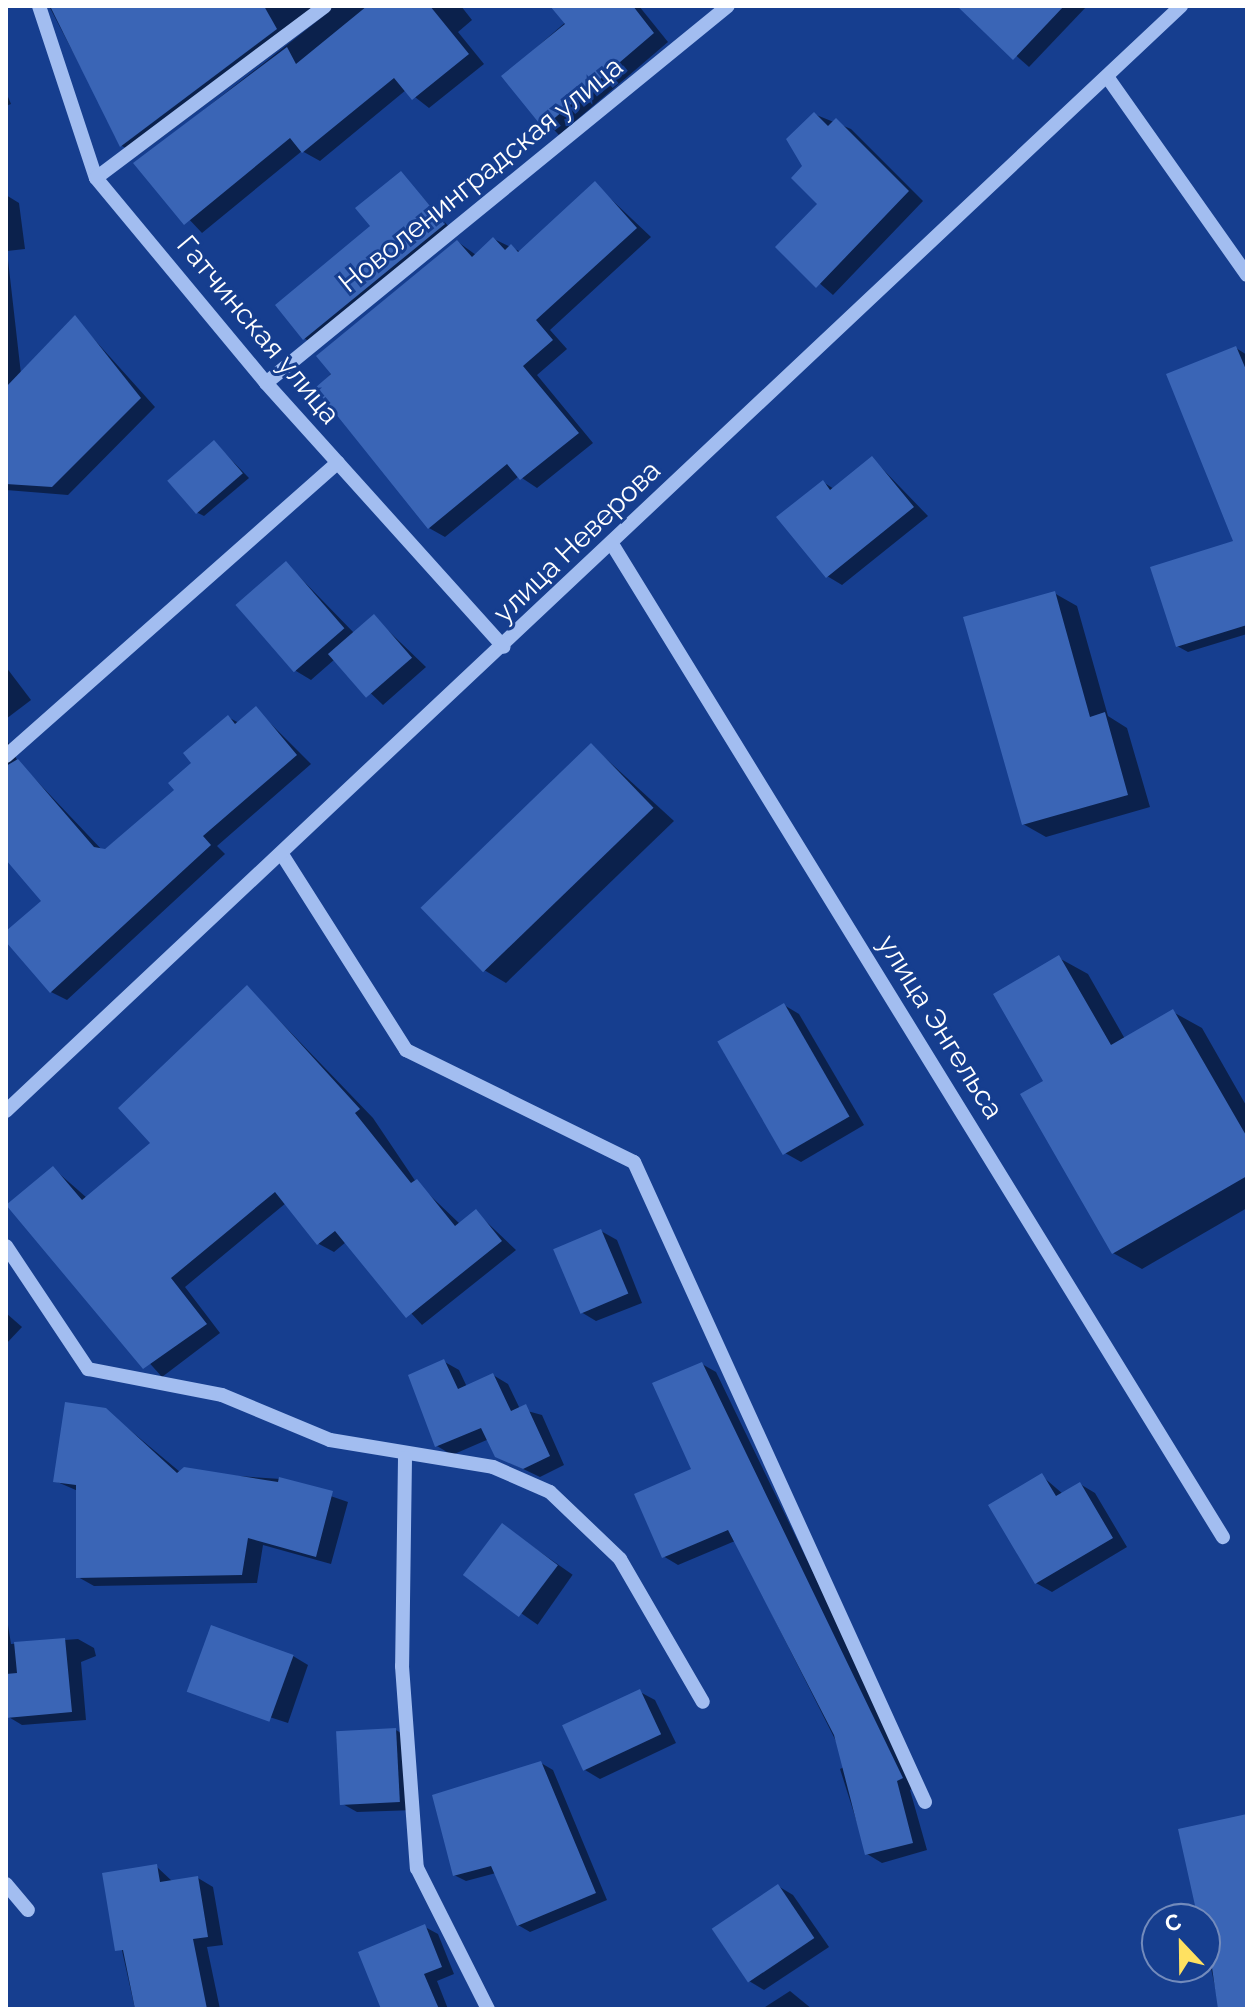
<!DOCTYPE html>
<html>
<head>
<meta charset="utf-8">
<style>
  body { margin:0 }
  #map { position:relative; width:1253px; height:2015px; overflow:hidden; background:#163e8f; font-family:Raleway,sans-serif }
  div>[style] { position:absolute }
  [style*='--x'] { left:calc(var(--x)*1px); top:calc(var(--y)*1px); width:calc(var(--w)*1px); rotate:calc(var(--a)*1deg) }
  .shadow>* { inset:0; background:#0007; transform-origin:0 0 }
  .building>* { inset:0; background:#3a65b6; transform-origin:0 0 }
  .minor>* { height:14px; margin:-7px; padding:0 7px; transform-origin:7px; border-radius:7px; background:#a2bdf0 }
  span { translate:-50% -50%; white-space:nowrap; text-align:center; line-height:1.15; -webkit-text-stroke:6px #163e8f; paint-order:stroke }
  .street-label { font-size:28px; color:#fff }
  .frame { position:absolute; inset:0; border:8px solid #fff; pointer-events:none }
  .north { position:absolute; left:1141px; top:1903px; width:80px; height:80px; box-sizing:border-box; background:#163e8f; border:2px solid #738bbc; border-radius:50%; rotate:338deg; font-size:22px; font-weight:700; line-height:32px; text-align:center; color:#fff }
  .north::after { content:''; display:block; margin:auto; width:28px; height:36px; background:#ffe161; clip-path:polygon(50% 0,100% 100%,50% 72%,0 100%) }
</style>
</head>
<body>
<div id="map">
  <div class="shadow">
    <i style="clip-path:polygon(49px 6px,461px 6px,472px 20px,458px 32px,484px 64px,429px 108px,406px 90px,320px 161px,302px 151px,202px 233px,136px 163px,334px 8px,138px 155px,122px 146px)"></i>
    <i style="clip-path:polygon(584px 6px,639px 6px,668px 42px,559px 135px,503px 77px)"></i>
    <i style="clip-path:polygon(960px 6px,1087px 6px,1029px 67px)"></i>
    <i style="clip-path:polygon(6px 92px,11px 104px,6px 106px)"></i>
    <i style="clip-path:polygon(814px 114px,851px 129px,923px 201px,833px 295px,778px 247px,819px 204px,805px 167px)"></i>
    <i style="clip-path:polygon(401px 174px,451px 229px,311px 343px,304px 338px)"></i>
    <i style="clip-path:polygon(595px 184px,651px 237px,550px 330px,567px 349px,537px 375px,593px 443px,537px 488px,519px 476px,445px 537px,429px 528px,317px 388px,458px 242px,476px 255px,494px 239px,521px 252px)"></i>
    <i style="clip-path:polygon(6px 195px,19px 203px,25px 249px,7px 251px,21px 374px,75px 318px,155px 407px,68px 495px,6px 490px)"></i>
    <i style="clip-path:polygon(1236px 348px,1247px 355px,1247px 634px,1188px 652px,1177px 646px,1236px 542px)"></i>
    <i style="clip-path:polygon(214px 442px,249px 478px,204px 516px,196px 512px)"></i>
    <i style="clip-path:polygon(873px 459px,928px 516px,842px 585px,827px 576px,823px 482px,834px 489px)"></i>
    <i style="clip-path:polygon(287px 564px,355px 634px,374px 617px,426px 667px,383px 705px,335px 659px,311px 680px,296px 671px)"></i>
    <i style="clip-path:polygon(1054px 593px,1077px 606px,1108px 716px,1127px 728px,1150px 807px,1046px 837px,1023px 824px)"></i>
    <i style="clip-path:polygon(6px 667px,31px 700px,6px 719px)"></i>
    <i style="clip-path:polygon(256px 709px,311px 764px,217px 846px,225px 854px,67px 1000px,51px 992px,6px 939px,44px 901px,6px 857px,6px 738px,17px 760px,103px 851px,177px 790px,228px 717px,239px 723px)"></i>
    <i style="clip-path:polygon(591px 745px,674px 821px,506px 983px,484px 970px)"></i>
    <i style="clip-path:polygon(1059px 958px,1088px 974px,1125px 1039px,1173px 1012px,1202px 1028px,1247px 1107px,1247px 1208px,1142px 1269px,1113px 1253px,1046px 1082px)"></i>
    <i style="clip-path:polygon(247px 987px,373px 1118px,416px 1182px,460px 1224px,476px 1212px,516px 1250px,422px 1325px,346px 1242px,334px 1252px,319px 1244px,286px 1203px,185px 1287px,220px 1333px,162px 1377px,9px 1206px,54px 1169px,87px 1198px,152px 1143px)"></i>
    <i style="clip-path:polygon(784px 1005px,799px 1014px,864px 1125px,801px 1162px,785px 1153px)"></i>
    <i style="clip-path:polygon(601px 1231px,617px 1240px,642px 1303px,596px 1321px,581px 1312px)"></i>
    <i style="clip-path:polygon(6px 1313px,22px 1327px,6px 1344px)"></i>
    <i style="clip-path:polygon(443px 1361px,459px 1370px,467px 1387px,493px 1375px,508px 1384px,520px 1409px,542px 1415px,564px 1465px,540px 1477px,496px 1456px,489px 1439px,452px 1455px,437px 1446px)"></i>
    <i style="clip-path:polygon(702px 1364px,716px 1372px,917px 1787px,910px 1790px,927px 1850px,882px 1863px,867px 1854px,840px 1769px,848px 1765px,735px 1541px,678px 1565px,663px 1556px,694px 1470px)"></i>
    <i style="clip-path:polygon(106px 1410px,180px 1472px,281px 1479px,348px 1502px,331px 1564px,263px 1545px,257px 1583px,94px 1586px,78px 1577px,78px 1491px,55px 1481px)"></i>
    <i style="clip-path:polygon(1042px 1476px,1063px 1494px,1080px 1484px,1095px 1493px,1127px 1547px,1052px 1592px,1036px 1583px)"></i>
    <i style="left:503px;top:1526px;width:85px;height:61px;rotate:35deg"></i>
    <i style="clip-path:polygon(6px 1612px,11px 1644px,78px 1639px,94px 1648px,96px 1656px,81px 1662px,86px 1720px,22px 1725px,7px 1716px)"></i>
    <i style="clip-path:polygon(293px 1656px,308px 1665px,288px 1723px,189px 1691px)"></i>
    <i style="clip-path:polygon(640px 1692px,655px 1700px,676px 1743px,600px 1779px,585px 1770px)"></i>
    <i style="clip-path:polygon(396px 1730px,411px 1739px,415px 1810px,357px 1812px,341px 1803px)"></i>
    <i style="clip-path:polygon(541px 1763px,553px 1770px,607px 1900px,530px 1932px,518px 1925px,496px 1873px,466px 1881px,454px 1875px)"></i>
    <i style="clip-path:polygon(1247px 1816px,1247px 2009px,1220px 2009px,1200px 1919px)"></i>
    <i style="clip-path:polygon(157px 1867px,173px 1882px,198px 1878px,213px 1887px,223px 1945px,207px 1947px,220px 2009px,135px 2009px,105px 1874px)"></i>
    <i style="clip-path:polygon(778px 1886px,793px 1895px,829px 1947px,764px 1990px,749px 1981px)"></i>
    <i style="clip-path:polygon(425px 1927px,438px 1934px,454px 1974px,437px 1981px,448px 2009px,383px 2009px)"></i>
    <i style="clip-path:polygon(790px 1991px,812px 2009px,762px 2009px)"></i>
  </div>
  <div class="building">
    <i style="clip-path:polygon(50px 6px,264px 6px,277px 29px,120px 147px)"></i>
    <i style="clip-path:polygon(367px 6px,430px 6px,469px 54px,412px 100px,394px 78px,302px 153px,290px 138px,184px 225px,133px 163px,287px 47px,296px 64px)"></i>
    <i style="clip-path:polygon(550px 6px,633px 6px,654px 33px,543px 128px,501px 76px,565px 24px)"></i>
    <i style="clip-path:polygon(957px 6px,1064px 6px,1013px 60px)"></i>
    <i style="clip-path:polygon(814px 112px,828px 126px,836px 118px,909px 191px,816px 288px,775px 247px,817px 204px,791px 178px,802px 166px,786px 139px)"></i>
    <i style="clip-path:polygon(401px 171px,445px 224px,303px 340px,275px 305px,370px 226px,355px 208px)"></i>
    <i style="clip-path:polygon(595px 181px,637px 228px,536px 320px,553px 340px,523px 366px,579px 433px,520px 480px,507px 464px,428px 529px,315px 388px,331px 374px,316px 356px,457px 240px,472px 257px,493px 237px,505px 250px,511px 244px,518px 252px)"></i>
    <i style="clip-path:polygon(75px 315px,141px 398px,52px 487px,6px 484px,6px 387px)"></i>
    <i style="clip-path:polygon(1236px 346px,1247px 372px,1247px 625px,1176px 647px,1150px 567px,1233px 541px,1166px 374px)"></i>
    <i style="left:214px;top:440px;width:44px;height:62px;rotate:49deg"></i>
    <i style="clip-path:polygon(872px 456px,914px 507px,826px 578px,776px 517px,823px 480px,830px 490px)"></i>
    <i style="left:286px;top:561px;width:89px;height:67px;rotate:49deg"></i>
    <i style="clip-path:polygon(1055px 591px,1090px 717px,1105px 712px,1128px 795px,1022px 825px,963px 617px)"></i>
    <i style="left:374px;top:614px;width:58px;height:61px;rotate:49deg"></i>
    <i style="clip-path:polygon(256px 706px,297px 755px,203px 836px,211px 845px,50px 993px,6px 942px,6px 931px,41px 901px,6px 860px,6px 766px,18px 759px,94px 847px,105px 849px,174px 790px,168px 783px,191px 763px,183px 753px,228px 715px,235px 724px)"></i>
    <i style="left:591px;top:743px;width:90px;height:237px;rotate:46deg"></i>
    <i style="clip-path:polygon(1059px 955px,1111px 1045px,1173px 1009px,1247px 1137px,1247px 1176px,1112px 1254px,1020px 1094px,1043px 1081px,993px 994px)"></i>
    <i style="clip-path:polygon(247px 985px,360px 1109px,355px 1113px,411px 1183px,417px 1179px,455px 1226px,476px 1209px,502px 1241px,406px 1318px,335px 1231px,317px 1245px,275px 1192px,171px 1278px,207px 1324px,143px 1369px,6px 1205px,53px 1166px,82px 1200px,150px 1143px,118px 1108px)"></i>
    <i style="left:784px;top:1003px;width:131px;height:77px;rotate:60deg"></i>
    <i style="left:601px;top:1229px;width:70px;height:52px;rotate:67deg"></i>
    <i style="clip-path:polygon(444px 1359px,458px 1389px,493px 1373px,511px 1411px,526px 1404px,550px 1456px,523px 1469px,495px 1457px,481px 1428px,435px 1447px,408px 1375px)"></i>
    <i style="clip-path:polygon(702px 1362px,903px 1778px,897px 1781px,913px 1843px,865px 1855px,834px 1735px,728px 1530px,662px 1558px,634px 1494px,691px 1469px,652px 1383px)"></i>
    <i style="clip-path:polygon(65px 1402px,106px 1408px,177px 1473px,184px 1467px,278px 1482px,279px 1477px,333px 1491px,316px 1557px,248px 1538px,242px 1575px,76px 1578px,76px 1485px,53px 1482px)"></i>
    <i style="clip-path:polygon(1042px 1473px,1056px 1496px,1080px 1482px,1113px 1538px,1035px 1584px,988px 1505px)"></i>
    <i style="left:502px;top:1523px;width:70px;height:65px;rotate:37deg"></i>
    <i style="left:211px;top:1625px;width:88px;height:71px;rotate:20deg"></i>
    <i style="clip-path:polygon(65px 1638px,72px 1712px,6px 1718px,6px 1674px,17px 1673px,14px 1642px)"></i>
    <i style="left:640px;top:1689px;width:50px;height:86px;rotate:65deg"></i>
    <i style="left:396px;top:1728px;width:74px;height:60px;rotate:87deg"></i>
    <i style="clip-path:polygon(541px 1761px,596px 1893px,517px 1926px,491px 1866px,453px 1876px,432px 1795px)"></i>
    <i style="clip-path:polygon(1247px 1814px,1247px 2009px,1218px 2009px,1205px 1919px,1198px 1919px,1178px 1829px)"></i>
    <i style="clip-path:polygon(157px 1864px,160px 1882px,198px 1876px,208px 1937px,193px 1939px,207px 2009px,135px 2009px,123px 1950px,115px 1951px,102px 1873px)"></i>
    <i style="left:778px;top:1884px;width:65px;height:80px;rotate:56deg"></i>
    <i style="clip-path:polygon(425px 1924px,442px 1967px,424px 1974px,439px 2009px,381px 2009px,358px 1952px)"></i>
  </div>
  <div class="minor">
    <i style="--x:39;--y:6;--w:181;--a:71.7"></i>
    <i style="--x:96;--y:178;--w:266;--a:50.3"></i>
    <i style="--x:266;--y:383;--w:355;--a:48"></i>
    <i style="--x:1108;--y:78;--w:241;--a:54.8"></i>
    <i style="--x:96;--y:178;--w:286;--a:-36.9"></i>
    <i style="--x:266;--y:383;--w:596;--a:-39.22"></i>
    <i style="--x:612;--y:544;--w:1166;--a:58.4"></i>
    <i style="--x:6;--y:756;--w:443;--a:-41.5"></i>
    <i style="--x:283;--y:856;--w:230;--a:57.6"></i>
    <i style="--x:406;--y:1050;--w:254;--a:26.2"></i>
    <i style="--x:634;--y:1162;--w:703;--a:65.55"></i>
    <i style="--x:6;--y:1111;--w:1613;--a:-43.24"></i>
    <i style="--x:6;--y:1246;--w:148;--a:56.3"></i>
    <i style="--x:88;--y:1369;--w:136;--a:11"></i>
    <i style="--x:222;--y:1395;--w:117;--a:22.6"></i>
    <i style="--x:330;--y:1440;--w:165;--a:9.4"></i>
    <i style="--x:493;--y:1467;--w:62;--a:23.7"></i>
    <i style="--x:550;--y:1492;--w:97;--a:43.7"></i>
    <i style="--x:620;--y:1559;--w:165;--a:59.9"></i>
    <i style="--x:405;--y:1458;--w:208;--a:90.8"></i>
    <i style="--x:402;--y:1666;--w:203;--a:85.8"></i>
    <i style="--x:417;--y:1868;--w:158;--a:63.3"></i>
    <i style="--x:6;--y:1884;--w:34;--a:50"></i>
  </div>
  <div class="street-label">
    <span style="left:481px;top:175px;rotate:-39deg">Новоленинградская улица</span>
    <span style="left:258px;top:330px;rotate:50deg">Гатчинская улица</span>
    <span style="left:577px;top:542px;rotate:-44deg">улица Неверова</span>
    <span style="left:940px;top:1027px;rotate:58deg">улица Энгельса</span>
  </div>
  <div class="frame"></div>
  <div class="north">С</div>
</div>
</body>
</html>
